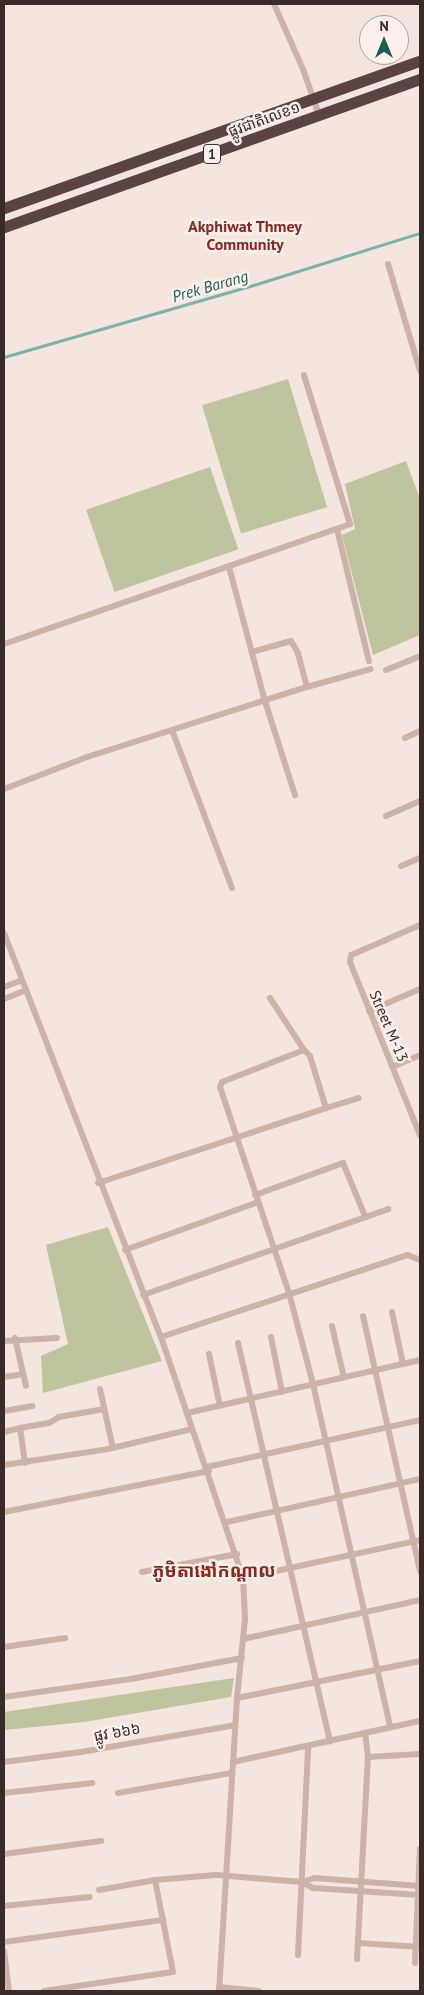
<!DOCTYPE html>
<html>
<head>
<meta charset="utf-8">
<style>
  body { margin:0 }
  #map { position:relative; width:424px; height:1995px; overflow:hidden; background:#f4e5de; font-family:"PT Sans","Noto Sans Khmer",sans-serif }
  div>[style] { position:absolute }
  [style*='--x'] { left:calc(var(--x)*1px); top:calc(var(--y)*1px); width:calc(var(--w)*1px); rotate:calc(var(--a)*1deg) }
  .green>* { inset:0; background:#bec49d; transform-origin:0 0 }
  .stream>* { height:2.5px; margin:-1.25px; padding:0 1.25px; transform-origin:1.25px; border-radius:1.25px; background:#7bb2aa }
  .street>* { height:6px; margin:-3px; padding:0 3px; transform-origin:3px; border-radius:3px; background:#ccb2a9 }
  .highway>* { height:11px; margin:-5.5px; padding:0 5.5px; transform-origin:5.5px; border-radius:5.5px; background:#5a4340 }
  span { translate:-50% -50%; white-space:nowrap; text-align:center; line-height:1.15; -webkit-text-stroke:5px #fbf0eb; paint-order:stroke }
  .shield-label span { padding:1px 4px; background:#fbf0eb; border:1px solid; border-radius:4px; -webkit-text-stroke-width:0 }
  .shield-label { font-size:14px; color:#392b29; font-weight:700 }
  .street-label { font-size:15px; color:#392b29 }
  .neighbourhood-label { font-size:16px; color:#8c241f; font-weight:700 }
  .water-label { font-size:16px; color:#1c5d55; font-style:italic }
  .quarter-label { font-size:18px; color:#8c241f; font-weight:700 }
  .frame { position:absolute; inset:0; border:5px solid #392b29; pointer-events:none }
  .north { position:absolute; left:359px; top:15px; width:50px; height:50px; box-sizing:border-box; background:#fbf0eb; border:1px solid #ada19d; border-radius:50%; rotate:0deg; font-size:14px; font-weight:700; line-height:20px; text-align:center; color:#392b29 }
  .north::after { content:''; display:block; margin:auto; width:18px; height:22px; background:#1c5d55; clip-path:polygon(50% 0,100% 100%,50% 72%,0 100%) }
</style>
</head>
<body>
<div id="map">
  <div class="green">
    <i style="left:288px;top:379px;width:134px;height:90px;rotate:73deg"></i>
    <i style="clip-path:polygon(406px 461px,420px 499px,420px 635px,373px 655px,342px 535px,355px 529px,345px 484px)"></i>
    <i style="left:210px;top:467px;width:87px;height:131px;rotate:71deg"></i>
    <i style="clip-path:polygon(108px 1227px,162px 1361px,43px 1393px,41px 1356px,68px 1344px,46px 1245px)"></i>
    <i style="clip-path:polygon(234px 1678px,231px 1697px,84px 1722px,4px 1730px,4px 1712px)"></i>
  </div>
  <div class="stream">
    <i style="--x:4;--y:357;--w:266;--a:-16.1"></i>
    <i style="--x:260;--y:283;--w:168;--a:-17.4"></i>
  </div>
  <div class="street">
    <i style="--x:274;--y:4;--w:71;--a:66"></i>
    <i style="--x:303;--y:69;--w:49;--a:70.8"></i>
    <i style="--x:388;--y:264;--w:112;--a:73.3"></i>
    <i style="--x:337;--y:529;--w:136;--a:76.4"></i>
    <i style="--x:229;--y:567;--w:136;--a:75"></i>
    <i style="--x:264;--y:698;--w:102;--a:72.3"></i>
    <i style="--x:4;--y:644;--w:366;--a:-19.1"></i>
    <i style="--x:350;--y:524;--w:156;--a:-107.2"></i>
    <i style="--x:386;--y:670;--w:37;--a:-22"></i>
    <i style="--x:307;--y:687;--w:66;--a:-15.7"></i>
    <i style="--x:172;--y:730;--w:169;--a:69.2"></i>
    <i style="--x:405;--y:738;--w:17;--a:-25"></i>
    <i style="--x:4;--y:789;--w:89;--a:-21.1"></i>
    <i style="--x:87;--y:757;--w:231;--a:-17.7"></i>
    <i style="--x:307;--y:687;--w:35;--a:-105"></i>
    <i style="--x:298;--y:653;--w:14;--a:-120"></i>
    <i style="--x:291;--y:641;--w:41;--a:164.2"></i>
    <i style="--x:386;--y:816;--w:37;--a:-24"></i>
    <i style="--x:401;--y:866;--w:21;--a:-23"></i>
    <i style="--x:420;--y:925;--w:75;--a:156.5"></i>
    <i style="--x:351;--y:955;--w:7;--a:98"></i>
    <i style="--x:350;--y:962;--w:187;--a:68"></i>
    <i style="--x:4;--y:933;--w:433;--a:68.8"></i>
    <i style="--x:161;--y:1337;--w:255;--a:71.2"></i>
    <i style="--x:243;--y:1578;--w:41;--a:87.2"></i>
    <i style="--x:245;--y:1619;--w:79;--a:95.8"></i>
    <i style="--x:237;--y:1698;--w:294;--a:93.5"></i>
    <i style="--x:4;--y:987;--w:19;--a:-21"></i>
    <i style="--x:270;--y:998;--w:62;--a:56.8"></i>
    <i style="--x:304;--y:1050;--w:88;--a:158.7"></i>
    <i style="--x:222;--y:1082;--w:5;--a:112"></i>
    <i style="--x:220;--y:1087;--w:217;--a:71.5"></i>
    <i style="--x:289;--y:1293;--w:94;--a:75.2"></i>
    <i style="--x:313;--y:1384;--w:352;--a:77.3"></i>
    <i style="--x:4;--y:999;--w:24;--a:-22"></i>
    <i style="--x:369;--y:1011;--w:56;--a:-23.3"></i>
    <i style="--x:392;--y:1067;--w:30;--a:-23"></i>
    <i style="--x:326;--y:1108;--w:34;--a:-17"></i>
    <i style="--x:98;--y:1183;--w:240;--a:-18.2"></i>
    <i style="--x:326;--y:1108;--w:54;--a:-107.1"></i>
    <i style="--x:310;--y:1056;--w:8;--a:-135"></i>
    <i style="--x:255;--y:1195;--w:94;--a:-20"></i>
    <i style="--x:343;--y:1163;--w:57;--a:67.5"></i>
    <i style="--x:125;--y:1250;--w:141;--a:-19.8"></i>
    <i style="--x:143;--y:1295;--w:260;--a:-19.3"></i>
    <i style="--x:392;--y:1312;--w:53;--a:78.1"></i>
    <i style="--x:363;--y:1316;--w:262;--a:77.4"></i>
    <i style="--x:332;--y:1326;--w:53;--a:77"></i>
    <i style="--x:161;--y:1337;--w:260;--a:-18.4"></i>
    <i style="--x:408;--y:1255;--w:13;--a:23"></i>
    <i style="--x:271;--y:1337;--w:56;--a:78.7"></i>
    <i style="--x:15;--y:1338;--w:49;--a:77.1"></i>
    <i style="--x:4;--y:1341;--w:53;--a:-3.2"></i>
    <i style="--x:238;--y:1343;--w:409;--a:77"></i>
    <i style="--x:209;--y:1354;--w:53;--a:78.1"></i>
    <i style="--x:4;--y:1377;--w:18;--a:-9"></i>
    <i style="--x:100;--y:1389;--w:60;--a:77.6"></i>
    <i style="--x:4;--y:1411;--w:29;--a:-10"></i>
    <i style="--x:187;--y:1413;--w:239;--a:-12.8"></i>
    <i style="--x:4;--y:1432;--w:16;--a:-14"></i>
    <i style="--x:25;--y:1463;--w:35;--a:-98"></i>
    <i style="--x:20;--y:1428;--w:29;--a:-10"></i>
    <i style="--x:49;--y:1423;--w:12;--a:-31"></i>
    <i style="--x:59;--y:1417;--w:46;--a:-10.1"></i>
    <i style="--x:4;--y:1465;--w:105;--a:-8.7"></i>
    <i style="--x:108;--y:1449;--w:86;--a:-13.4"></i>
    <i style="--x:207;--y:1467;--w:218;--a:-12.4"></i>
    <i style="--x:4;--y:1512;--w:209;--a:-11.3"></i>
    <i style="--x:227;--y:1522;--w:198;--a:-12.6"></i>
    <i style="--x:142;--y:1572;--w:97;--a:-10.7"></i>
    <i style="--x:243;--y:1578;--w:181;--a:-12.1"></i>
    <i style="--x:243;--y:1639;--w:181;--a:-12.4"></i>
    <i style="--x:4;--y:1647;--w:62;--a:-8.4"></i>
    <i style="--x:4;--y:1697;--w:128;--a:-8.1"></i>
    <i style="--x:131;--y:1679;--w:113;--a:-10.7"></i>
    <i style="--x:237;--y:1698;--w:187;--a:-11.4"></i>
    <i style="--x:368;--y:1757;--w:52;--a:-3.3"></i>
    <i style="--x:4;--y:1762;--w:78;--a:-7.4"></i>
    <i style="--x:81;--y:1752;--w:156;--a:-9.9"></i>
    <i style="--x:233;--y:1762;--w:191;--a:-12.4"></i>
    <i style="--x:4;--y:1793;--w:89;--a:-6.5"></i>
    <i style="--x:118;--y:1793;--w:116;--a:-10"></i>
    <i style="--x:4;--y:1854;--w:98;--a:-7.6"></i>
    <i style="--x:302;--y:1882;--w:13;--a:-18"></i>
    <i style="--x:314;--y:1878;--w:106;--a:4.3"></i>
    <i style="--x:99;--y:1890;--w:57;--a:-10.1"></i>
    <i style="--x:155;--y:1880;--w:61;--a:-4.7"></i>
    <i style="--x:216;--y:1875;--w:86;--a:4.7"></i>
    <i style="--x:302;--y:1882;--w:13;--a:29"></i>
    <i style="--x:313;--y:1888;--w:107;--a:3.7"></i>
    <i style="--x:4;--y:1906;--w:86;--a:-6"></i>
    <i style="--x:4;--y:1942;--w:161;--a:-7.9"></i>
    <i style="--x:358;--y:1943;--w:62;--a:3.7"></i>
    <i style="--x:4;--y:1951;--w:40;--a:82.9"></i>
    <i style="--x:298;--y:1955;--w:208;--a:-87.2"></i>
    <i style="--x:357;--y:1959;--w:202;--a:-86.9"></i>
    <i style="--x:368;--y:1757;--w:23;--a:-97"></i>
    <i style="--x:415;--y:1963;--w:114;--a:-87.5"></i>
    <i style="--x:219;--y:1987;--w:40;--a:5.7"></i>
    <i style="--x:44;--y:1991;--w:130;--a:-8.4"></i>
    <i style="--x:173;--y:1972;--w:94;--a:-101.1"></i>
  </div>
  <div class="highway">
    <i style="--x:4;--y:208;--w:441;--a:-19.5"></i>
    <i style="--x:4;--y:227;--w:442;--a:-19.6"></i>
  </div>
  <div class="shield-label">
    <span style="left:212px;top:154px">1</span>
  </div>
  <div class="street-label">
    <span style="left:264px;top:119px;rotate:-20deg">ផ្លូវជាតិលេខ១</span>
    <span style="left:389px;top:1026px;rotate:67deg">Street M-13</span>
    <span style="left:117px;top:1732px;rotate:-10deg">ផ្លូវ ៦៦៦</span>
  </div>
  <div class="neighbourhood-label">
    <span style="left:245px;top:235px">Akphiwat Thmey<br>Community</span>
  </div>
  <div class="water-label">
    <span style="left:210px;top:286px;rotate:-16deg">Prek Barang</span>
  </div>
  <div class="quarter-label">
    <span style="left:214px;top:1571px">ភូមិតាងៅកណ្តាល</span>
  </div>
  <div class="frame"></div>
  <div class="north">N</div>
</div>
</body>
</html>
